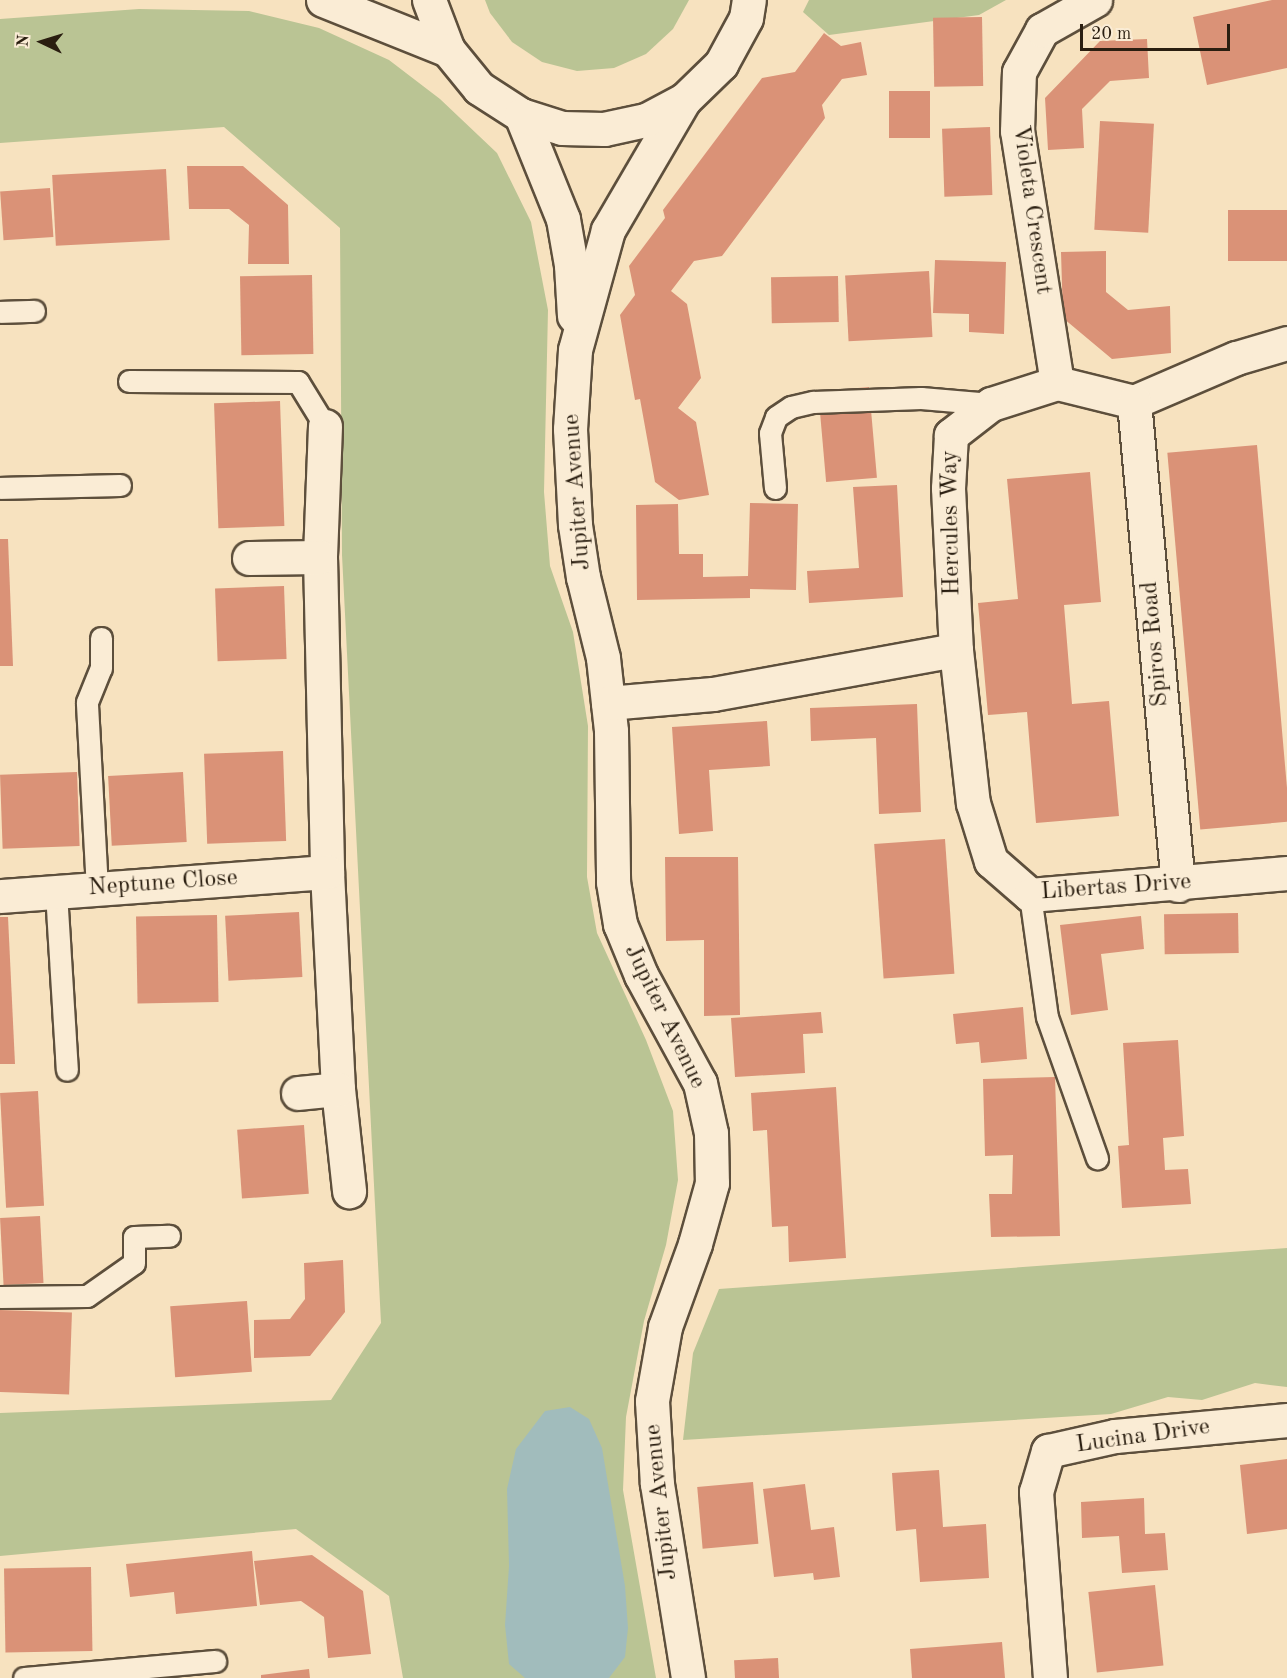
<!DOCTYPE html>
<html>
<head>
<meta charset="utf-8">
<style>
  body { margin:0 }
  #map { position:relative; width:1287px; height:1678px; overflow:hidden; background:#f7e2bf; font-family:"Old Standard TT",serif }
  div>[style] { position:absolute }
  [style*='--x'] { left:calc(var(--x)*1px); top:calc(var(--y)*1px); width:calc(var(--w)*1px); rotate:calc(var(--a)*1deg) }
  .green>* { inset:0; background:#bac494 }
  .water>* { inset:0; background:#a1bcbc }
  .building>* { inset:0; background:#da9277; transform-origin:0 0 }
  .roads { filter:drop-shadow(2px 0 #5d4f3c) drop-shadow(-2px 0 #5d4f3c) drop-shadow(0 2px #5d4f3c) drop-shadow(0 -2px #5d4f3c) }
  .service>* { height:21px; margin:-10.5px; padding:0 10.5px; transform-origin:10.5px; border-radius:10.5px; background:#faecd5 }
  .minor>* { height:33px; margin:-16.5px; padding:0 16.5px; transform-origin:16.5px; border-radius:16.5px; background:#faecd5 }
  .tertiary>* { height:33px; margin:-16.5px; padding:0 16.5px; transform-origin:16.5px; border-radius:16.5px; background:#faecd5 }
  span { translate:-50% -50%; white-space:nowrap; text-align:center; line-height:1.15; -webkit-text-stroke:4.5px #faecd5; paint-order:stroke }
  .street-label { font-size:24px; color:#2a1e10 }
  .north { position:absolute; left:12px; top:12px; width:60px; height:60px; -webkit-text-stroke:4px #faecd5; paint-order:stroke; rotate:274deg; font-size:16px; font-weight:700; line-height:24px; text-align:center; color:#2a1e10 }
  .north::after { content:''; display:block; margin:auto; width:21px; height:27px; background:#2a1e10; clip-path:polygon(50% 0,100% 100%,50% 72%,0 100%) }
  .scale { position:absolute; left:1080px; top:24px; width:150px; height:27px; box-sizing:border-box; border:3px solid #2a1e10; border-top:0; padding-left:8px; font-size:18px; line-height:21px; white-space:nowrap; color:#2a1e10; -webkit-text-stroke:4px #faecd5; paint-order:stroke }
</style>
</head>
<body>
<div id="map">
  <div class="green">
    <i style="clip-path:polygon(485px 0,689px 0,673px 29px,646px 54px,614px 68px,577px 71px,542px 62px,512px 42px,490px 13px)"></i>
    <i style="clip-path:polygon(809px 0,1006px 0,979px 15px,829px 35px,803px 12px)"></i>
    <i style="clip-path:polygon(139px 9px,249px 11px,319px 28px,389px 60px,440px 99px,497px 153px,531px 222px,548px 310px,544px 492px,550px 566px,573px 632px,588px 726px,587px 877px,597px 933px,646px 1040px,673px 1111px,678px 1180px,666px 1245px,644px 1321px,626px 1417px,623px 1490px,656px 1678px,403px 1678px,389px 1596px,296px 1529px,0 1556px,0 1413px,331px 1400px,381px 1323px,342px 555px,340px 228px,224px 127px,0 143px,0 19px)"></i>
    <i style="clip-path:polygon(1287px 1248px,1287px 1387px,1255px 1383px,1202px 1400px,1168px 1397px,1111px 1414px,683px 1440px,693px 1353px,719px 1289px)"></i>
  </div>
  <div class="water">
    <i style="clip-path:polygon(570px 1407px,589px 1419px,602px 1448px,625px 1586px,628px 1628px,625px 1657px,609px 1678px,525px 1678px,509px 1664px,505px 1625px,509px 1566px,507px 1489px,516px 1449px,545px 1411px)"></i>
  </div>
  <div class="building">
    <i style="clip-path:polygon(1272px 0,1287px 0,1287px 68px,1207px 85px,1193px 17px)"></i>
    <i style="left:982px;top:17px;width:69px;height:49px;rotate:89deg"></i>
    <i style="clip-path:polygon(824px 33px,841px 46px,861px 42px,867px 75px,842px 79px,822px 105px,825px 118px,722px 256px,694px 261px,671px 291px,687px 304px,701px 378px,678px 408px,696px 422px,709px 495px,679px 500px,655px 482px,640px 399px,635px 400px,620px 315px,635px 295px,629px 266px,665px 218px,663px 210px,762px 78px,795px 72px)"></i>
    <i style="clip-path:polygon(1147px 39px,1149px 78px,1110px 81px,1082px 109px,1084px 148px,1048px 150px,1045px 98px,1100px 41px)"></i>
    <i style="left:930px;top:91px;width:47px;height:41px;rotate:90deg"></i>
    <i style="left:1100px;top:121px;width:54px;height:109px;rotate:3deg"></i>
    <i style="left:990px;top:127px;width:68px;height:48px;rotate:88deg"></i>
    <i style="clip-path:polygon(187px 166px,243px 166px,288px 205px,289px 264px,248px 264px,249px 225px,229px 209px,189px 209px)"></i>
    <i style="left:166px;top:169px;width:71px;height:114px;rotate:87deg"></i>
    <i style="left:50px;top:188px;width:49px;height:50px;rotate:86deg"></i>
    <i style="left:1287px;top:210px;width:51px;height:59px;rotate:90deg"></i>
    <i style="clip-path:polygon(1106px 251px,1106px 292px,1128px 310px,1170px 306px,1171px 353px,1112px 359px,1063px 318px,1061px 252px)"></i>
    <i style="clip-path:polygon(935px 260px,1006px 262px,1004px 334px,969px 332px,969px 314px,933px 313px)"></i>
    <i style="left:929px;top:271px;width:66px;height:84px;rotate:87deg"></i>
    <i style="left:312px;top:275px;width:79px;height:72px;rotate:89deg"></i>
    <i style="left:838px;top:276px;width:46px;height:67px;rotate:89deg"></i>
    <i style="left:869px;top:387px;width:91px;height:51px;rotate:85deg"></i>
    <i style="left:280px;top:401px;width:125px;height:66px;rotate:88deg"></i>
    <i style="left:1257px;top:445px;width:378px;height:90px;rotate:85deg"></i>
    <i style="clip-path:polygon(1090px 472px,1101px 602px,1064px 605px,1072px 704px,1109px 701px,1119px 816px,1036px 823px,1027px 712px,988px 715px,978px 603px,1018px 599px,1007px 479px)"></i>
    <i style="clip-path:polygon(897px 485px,903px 597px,809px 603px,807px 571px,859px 568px,853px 487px)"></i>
    <i style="clip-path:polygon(750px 503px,798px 504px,796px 590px,750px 589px,750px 598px,637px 600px,636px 505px,678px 504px,679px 554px,703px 554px,703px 577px,748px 576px)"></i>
    <i style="clip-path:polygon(0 539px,8px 539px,13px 666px,0 666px)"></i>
    <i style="left:284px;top:586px;width:73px;height:69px;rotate:88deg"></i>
    <i style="clip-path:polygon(917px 704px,921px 812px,879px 814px,876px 738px,811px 741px,810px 708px)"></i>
    <i style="clip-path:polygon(767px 721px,770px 766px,709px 770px,713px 831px,679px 834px,672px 727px)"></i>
    <i style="left:283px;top:751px;width:90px;height:79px;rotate:88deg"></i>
    <i style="left:77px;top:772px;width:74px;height:77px;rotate:88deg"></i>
    <i style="left:183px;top:772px;width:70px;height:75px;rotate:87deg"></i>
    <i style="left:945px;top:839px;width:135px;height:71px;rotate:86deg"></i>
    <i style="clip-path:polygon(665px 857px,738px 857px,740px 1015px,704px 1016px,704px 940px,666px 941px)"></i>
    <i style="left:299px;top:912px;width:65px;height:74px;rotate:87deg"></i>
    <i style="left:1238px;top:913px;width:40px;height:74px;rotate:89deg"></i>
    <i style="left:217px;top:915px;width:87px;height:81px;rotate:89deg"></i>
    <i style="clip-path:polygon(1141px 916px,1144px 949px,1101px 954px,1108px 1010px,1071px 1015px,1060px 925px)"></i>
    <i style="clip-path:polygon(0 917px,8px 917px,15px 1064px,0 1064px)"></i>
    <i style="clip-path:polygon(1023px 1007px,1027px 1059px,981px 1063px,979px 1042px,956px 1044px,953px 1014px)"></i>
    <i style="clip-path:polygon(821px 1012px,823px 1033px,803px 1034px,805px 1073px,735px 1077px,731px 1018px)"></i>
    <i style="clip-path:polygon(1178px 1040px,1184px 1136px,1163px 1138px,1165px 1170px,1188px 1169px,1191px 1204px,1122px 1208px,1118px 1146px,1129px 1145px,1123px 1043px)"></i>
    <i style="clip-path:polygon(1055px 1077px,1060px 1236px,991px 1237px,989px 1194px,1012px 1194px,1013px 1155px,985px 1156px,983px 1079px)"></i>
    <i style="clip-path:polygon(836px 1087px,846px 1258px,789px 1262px,788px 1226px,772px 1227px,767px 1130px,753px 1131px,751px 1093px)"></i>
    <i style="left:38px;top:1091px;width:115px;height:38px;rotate:87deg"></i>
    <i style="left:304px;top:1125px;width:69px;height:67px;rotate:86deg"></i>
    <i style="left:40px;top:1216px;width:67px;height:40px;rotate:87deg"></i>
    <i style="clip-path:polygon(343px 1260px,345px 1312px,310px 1356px,254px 1358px,254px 1320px,290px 1319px,305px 1299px,304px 1263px)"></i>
    <i style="left:247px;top:1301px;width:71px;height:77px;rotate:86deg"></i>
    <i style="left:0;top:1310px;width:72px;height:82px;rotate:2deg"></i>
    <i style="clip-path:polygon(1287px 1459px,1287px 1529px,1247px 1534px,1240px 1465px)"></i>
    <i style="clip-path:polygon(939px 1470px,943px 1527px,986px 1524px,989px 1578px,920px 1582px,916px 1529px,896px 1531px,892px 1473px)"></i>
    <i style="left:753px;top:1482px;width:62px;height:56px;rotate:85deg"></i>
    <i style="clip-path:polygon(805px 1484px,811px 1530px,834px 1527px,840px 1577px,814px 1580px,813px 1573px,774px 1577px,763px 1489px)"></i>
    <i style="clip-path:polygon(1144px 1498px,1145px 1534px,1165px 1533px,1168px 1570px,1122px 1573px,1119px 1536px,1082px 1538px,1081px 1502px)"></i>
    <i style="clip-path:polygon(252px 1551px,257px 1606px,176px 1614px,174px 1592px,130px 1597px,126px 1564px)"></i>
    <i style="clip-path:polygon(312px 1555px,363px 1591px,371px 1654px,328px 1658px,324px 1617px,301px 1601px,260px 1605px,254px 1561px)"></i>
    <i style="left:91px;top:1567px;width:84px;height:87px;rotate:89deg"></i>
    <i style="left:1155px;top:1585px;width:81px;height:67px;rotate:84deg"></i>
    <i style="clip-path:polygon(1002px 1642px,1005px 1678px,912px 1678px,910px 1649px)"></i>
    <i style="left:778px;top:1658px;width:20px;height:44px;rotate:87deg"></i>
    <i style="clip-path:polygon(309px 1669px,310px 1678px,261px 1678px,261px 1675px)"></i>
  </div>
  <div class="roads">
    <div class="service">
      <i style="--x:0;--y:312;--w:34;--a:-2"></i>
      <i style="--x:129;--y:381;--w:169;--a:0.3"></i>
      <i style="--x:298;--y:382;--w:52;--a:58.5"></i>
      <i style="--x:0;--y:488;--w:120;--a:-1.4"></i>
      <i style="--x:775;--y:488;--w:55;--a:-95.2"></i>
      <i style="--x:770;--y:433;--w:17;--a:-69"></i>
      <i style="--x:776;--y:417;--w:18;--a:-34"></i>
      <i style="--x:791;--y:407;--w:23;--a:-13"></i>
      <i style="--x:813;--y:402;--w:108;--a:-2.1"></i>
      <i style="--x:921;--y:398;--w:70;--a:4.9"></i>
      <i style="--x:97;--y:889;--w:187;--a:-93.1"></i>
      <i style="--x:87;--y:702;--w:37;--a:-68"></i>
      <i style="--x:101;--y:668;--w:30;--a:-90"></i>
      <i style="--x:56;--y:892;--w:178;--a:86.5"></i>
      <i style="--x:1030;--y:895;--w:123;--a:82.1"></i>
      <i style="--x:1047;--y:1017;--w:150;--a:70.5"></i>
      <i style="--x:0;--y:1297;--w:87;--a:-0.7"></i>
      <i style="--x:87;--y:1296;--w:57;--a:-35.1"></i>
      <i style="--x:134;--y:1263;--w:26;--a:-90"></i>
      <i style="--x:134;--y:1237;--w:35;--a:-2"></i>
      <i style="--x:24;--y:1678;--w:192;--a:-5.1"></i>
    </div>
    <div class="minor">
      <i style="--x:323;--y:0;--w:135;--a:21.8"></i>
      <i style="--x:684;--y:100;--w:151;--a:120.3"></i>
      <i style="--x:608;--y:230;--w:124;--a:105.4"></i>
      <i style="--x:575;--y:350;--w:79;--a:93.6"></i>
      <i style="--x:570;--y:429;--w:96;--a:87"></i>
      <i style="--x:575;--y:525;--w:53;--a:81.3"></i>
      <i style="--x:583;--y:577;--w:83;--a:76.1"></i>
      <i style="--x:603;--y:658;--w:73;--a:83.7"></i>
      <i style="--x:611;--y:731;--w:151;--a:89.2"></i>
      <i style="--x:613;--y:882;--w:43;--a:80.5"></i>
      <i style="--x:620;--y:924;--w:55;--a:67.6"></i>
      <i style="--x:641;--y:975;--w:123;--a:61.4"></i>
      <i style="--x:700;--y:1083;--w:51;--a:77.6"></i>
      <i style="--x:711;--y:1133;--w:50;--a:88.9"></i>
      <i style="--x:712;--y:1183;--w:63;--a:105.6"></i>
      <i style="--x:695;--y:1244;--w:88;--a:109.9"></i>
      <i style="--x:665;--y:1327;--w:75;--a:100"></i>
      <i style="--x:652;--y:1401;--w:83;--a:86.6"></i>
      <i style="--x:657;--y:1484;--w:196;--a:80.9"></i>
      <i style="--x:521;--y:115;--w:112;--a:68"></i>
      <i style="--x:563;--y:219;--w:47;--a:80.1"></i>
      <i style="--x:571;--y:265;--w:51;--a:86.6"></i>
      <i style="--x:1287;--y:343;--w:53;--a:163.6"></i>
      <i style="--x:1236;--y:358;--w:111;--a:156.7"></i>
      <i style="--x:1134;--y:402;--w:79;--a:-166.1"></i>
      <i style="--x:1057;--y:383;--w:69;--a:162.3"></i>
      <i style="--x:991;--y:404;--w:51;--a:142.2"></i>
      <i style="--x:951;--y:435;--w:53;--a:93.2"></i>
      <i style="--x:948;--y:488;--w:162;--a:87.2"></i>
      <i style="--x:956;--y:650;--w:154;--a:83.7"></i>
      <i style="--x:973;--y:803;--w:61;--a:72.8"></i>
      <i style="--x:991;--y:861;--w:52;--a:41.1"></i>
      <i style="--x:1030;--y:895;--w:258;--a:-4.9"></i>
      <i style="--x:1057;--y:383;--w:255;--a:-99"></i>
      <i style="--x:1017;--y:131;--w:59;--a:-88.1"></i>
      <i style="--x:1019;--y:72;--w:48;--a:-61.3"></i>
      <i style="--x:1042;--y:30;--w:61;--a:-29.5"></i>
      <i style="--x:1134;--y:402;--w:485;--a:84.8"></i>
      <i style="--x:325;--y:426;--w:131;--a:92.2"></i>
      <i style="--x:320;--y:557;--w:315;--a:88.7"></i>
      <i style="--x:327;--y:872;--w:217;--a:87.1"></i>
      <i style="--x:338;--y:1089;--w:103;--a:83.8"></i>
      <i style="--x:249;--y:558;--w:71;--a:-0.8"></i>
      <i style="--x:608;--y:703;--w:105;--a:-4.9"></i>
      <i style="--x:713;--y:694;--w:247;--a:-10.3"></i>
      <i style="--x:0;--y:896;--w:328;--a:-4.2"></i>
      <i style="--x:298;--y:1093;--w:40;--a:-5.7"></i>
      <i style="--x:1050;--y:1678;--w:187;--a:-94.3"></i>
      <i style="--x:1036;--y:1492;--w:43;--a:-73.7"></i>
      <i style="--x:1048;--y:1451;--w:69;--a:-12.6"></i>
      <i style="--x:1115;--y:1436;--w:173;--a:-5.3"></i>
    </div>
    <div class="tertiary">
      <i style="--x:429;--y:0;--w:53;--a:69.2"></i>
      <i style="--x:448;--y:50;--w:49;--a:50.8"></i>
      <i style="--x:479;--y:88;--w:50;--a:32.7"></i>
      <i style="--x:521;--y:115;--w:43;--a:17.6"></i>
      <i style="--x:562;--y:128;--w:42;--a:1.4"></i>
      <i style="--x:604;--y:129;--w:43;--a:-12.1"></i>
      <i style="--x:646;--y:120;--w:43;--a:-27.8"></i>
      <i style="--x:684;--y:100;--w:52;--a:-44.2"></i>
      <i style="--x:721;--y:64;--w:52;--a:-61.5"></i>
      <i style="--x:746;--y:18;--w:18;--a:-81"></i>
    </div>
  </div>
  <div class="street-label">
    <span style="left:1031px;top:210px;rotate:82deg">Violeta Crescent</span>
    <span style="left:578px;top:492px;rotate:-94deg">Jupiter Avenue</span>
    <span style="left:952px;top:523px;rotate:-91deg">Hercules Way</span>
    <span style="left:1156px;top:644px;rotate:-95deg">Spiros Road</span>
    <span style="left:163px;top:884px;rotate:-4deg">Neptune Close</span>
    <span style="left:1116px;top:888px;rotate:-4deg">Libertas Drive</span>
    <span style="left:664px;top:1017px;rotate:64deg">Jupiter Avenue</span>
    <span style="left:1143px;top:1437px;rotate:-8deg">Lucina Drive</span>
    <span style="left:662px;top:1502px;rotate:-96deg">Jupiter Avenue</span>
  </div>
  <div class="north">N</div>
  <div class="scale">20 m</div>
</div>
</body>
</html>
